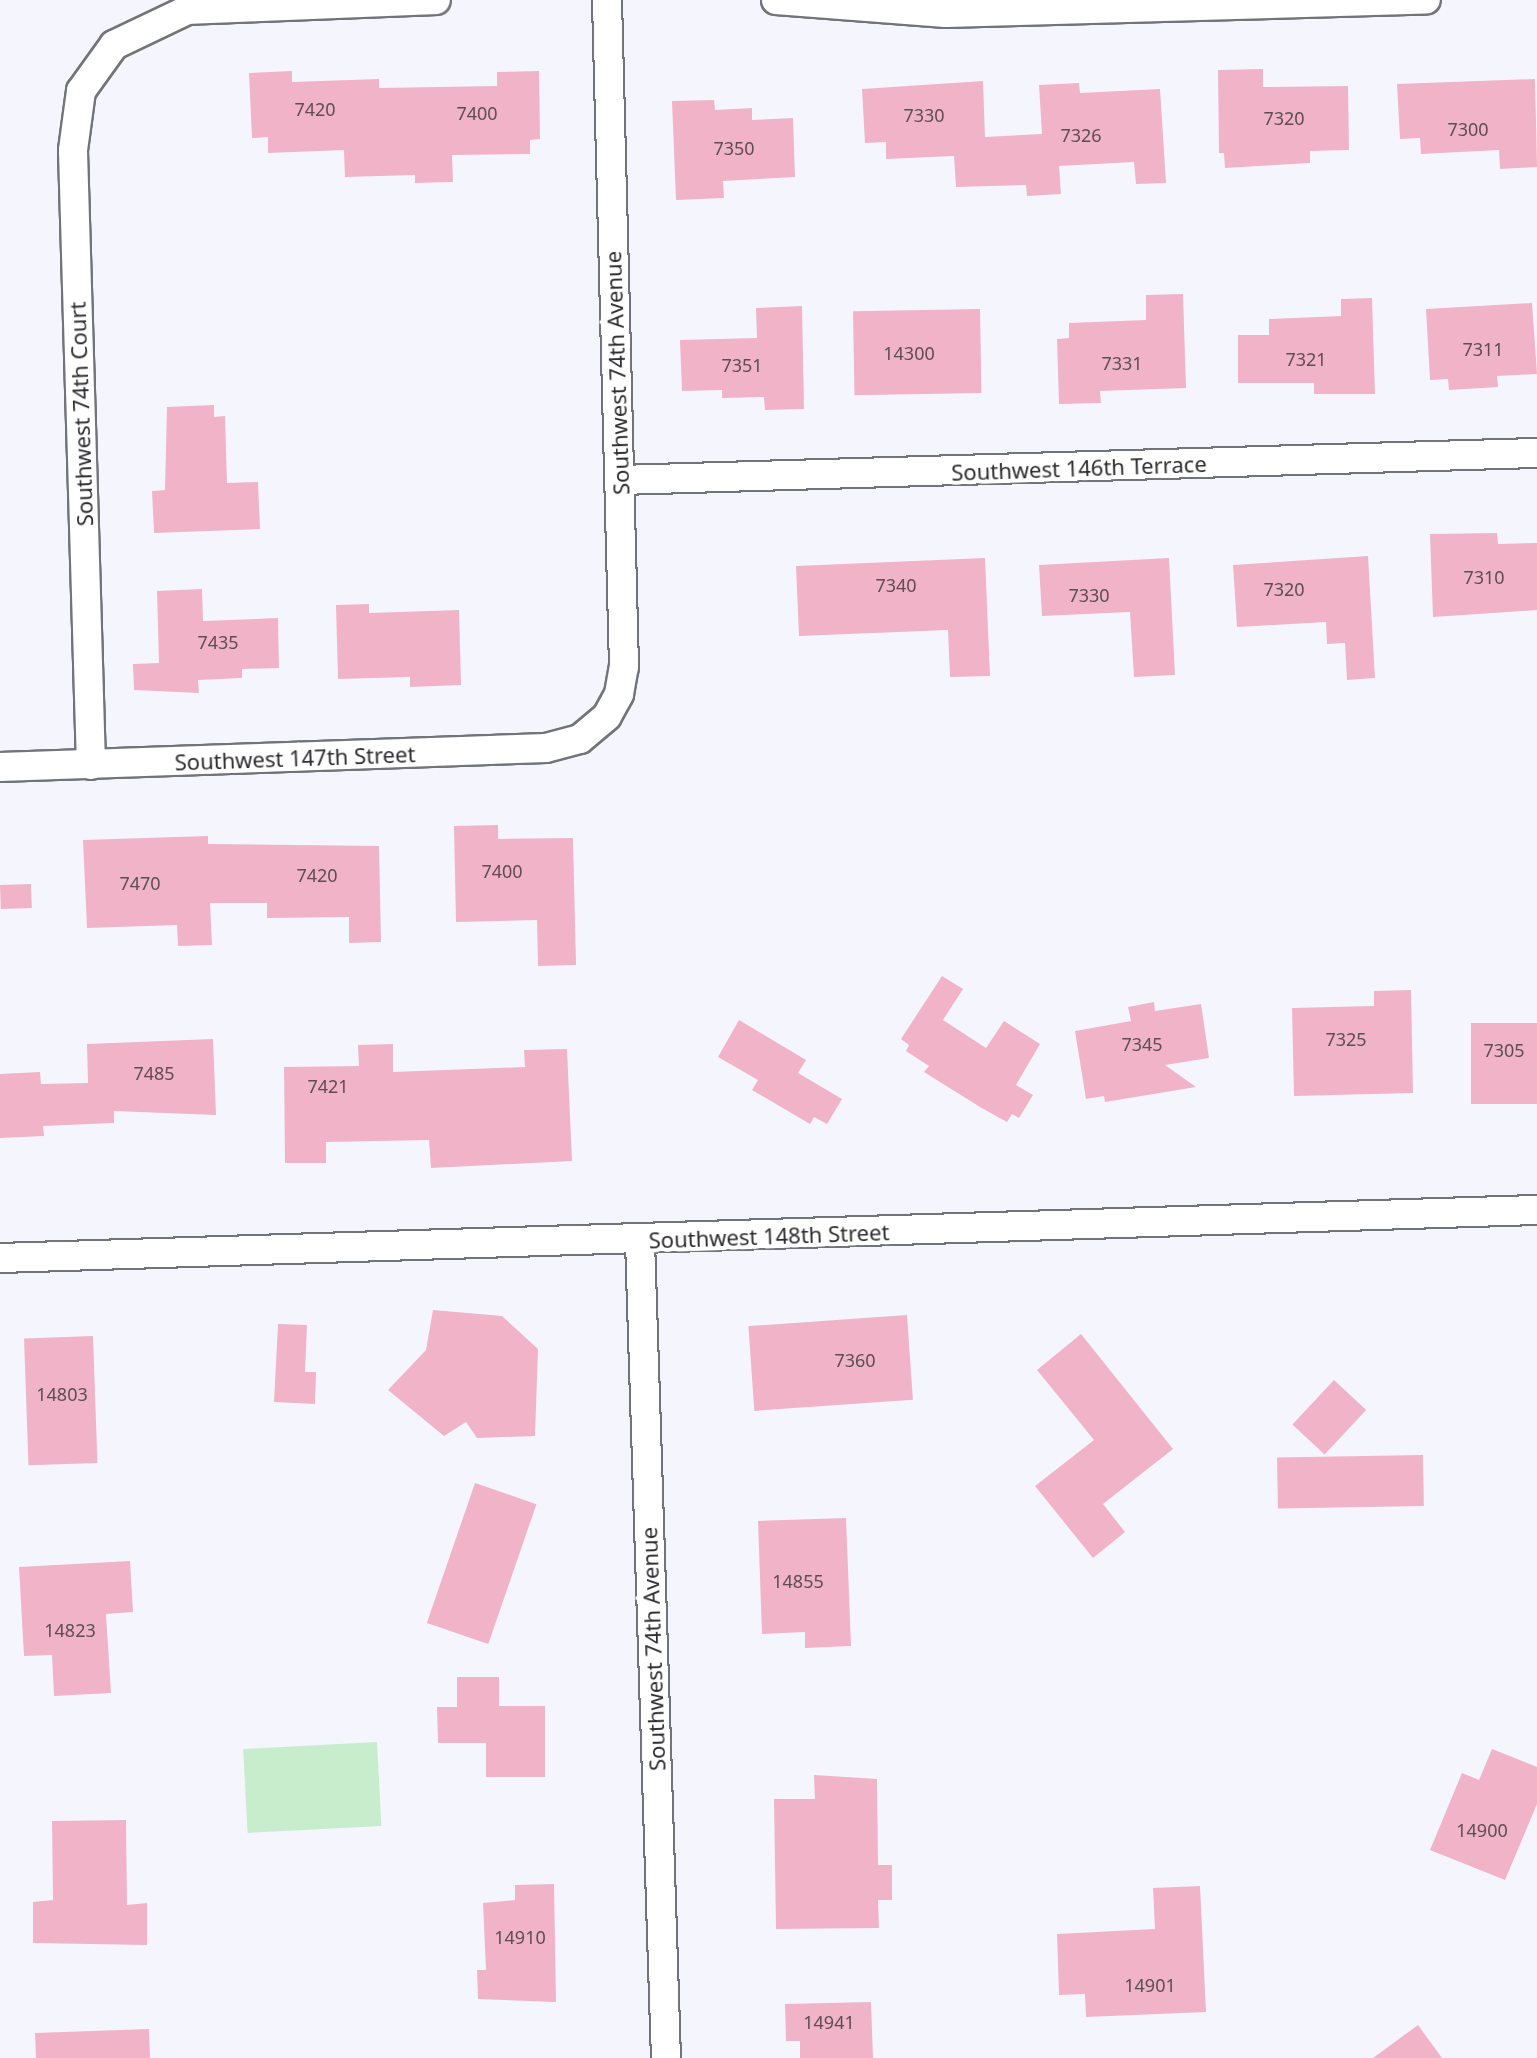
<!DOCTYPE html>
<html>
<head>
<meta charset="utf-8">
<style>
  body { margin:0 }
  #map { position:relative; width:1537px; height:2058px; overflow:hidden; background:#f5f6fd; font-family:"Noto Sans",sans-serif }
  div>[style] { position:absolute }
  [style*='--x'] { left:calc(var(--x)*1px); top:calc(var(--y)*1px); width:calc(var(--w)*1px); rotate:calc(var(--a)*1deg) }
  .green>* { inset:0; background:#c7edcd; transform-origin:0 0 }
  .building>* { inset:0; background:#f1b3c7; transform-origin:0 0 }
  .roads { filter:drop-shadow(2px 0 #73747a) drop-shadow(-2px 0 #73747a) drop-shadow(0 2px #73747a) drop-shadow(0 -2px #73747a) }
  .street>* { height:28px; margin:-14px; padding:0 14px; transform-origin:14px; border-radius:14px; background:#fff }
  span { translate:-50% -50%; white-space:nowrap; text-align:center; line-height:1.15; -webkit-text-stroke:8px #fff; paint-order:stroke }
  .number-label { font-size:18px; color:#5d4e55 }
  .number-label span { -webkit-text-stroke-width:0 }
  .street-label { font-size:22px; color:#2c2c2f }
</style>
</head>
<body>
<div id="map">
  <div class="green">
    <i style="left:377px;top:1742px;width:84px;height:134px;rotate:87deg"></i>
  </div>
  <div class="building">
    <i style="clip-path:polygon(1263px 69px,1263px 87px,1348px 86px,1349px 150px,1310px 151px,1310px 163px,1225px 168px,1224px 153px,1219px 153px,1218px 70px)"></i>
    <i style="clip-path:polygon(292px 71px,292px 82px,379px 79px,379px 88px,497px 86px,497px 72px,539px 71px,540px 139px,530px 140px,530px 154px,452px 155px,453px 182px,415px 183px,415px 175px,345px 177px,344px 150px,268px 153px,268px 137px,252px 138px,249px 73px)"></i>
    <i style="clip-path:polygon(1535px 79px,1537px 167px,1500px 169px,1499px 150px,1421px 154px,1420px 138px,1400px 139px,1397px 84px)"></i>
    <i style="clip-path:polygon(983px 81px,985px 137px,1042px 134px,1039px 85px,1079px 83px,1080px 93px,1160px 89px,1166px 183px,1136px 184px,1134px 162px,1059px 166px,1061px 194px,1027px 196px,1026px 185px,956px 187px,954px 156px,886px 159px,886px 142px,865px 143px,862px 89px)"></i>
    <i style="clip-path:polygon(714px 100px,715px 110px,752px 108px,752px 120px,793px 118px,795px 177px,723px 181px,724px 198px,676px 200px,672px 101px)"></i>
    <i style="clip-path:polygon(1183px 294px,1186px 388px,1100px 391px,1101px 403px,1059px 404px,1057px 339px,1069px 338px,1069px 323px,1146px 320px,1146px 295px)"></i>
    <i style="clip-path:polygon(1372px 298px,1375px 394px,1314px 394px,1314px 383px,1238px 383px,1238px 335px,1269px 335px,1269px 319px,1341px 316px,1341px 299px)"></i>
    <i style="clip-path:polygon(1532px 303px,1537px 374px,1497px 376px,1498px 387px,1449px 390px,1448px 379px,1430px 380px,1426px 309px)"></i>
    <i style="clip-path:polygon(802px 306px,804px 409px,765px 410px,764px 397px,722px 398px,722px 390px,682px 391px,680px 340px,757px 338px,756px 308px)"></i>
    <i style="left:980px;top:309px;width:84px;height:127px;rotate:89deg"></i>
    <i style="clip-path:polygon(214px 405px,214px 417px,225px 416px,227px 483px,258px 482px,260px 529px,154px 533px,152px 491px,165px 490px,167px 407px)"></i>
    <i style="clip-path:polygon(1497px 533px,1498px 544px,1537px 543px,1537px 610px,1433px 617px,1430px 534px)"></i>
    <i style="clip-path:polygon(1368px 556px,1375px 678px,1347px 680px,1345px 643px,1327px 644px,1326px 622px,1237px 627px,1233px 565px)"></i>
    <i style="clip-path:polygon(985px 558px,990px 676px,950px 677px,948px 630px,799px 636px,796px 566px)"></i>
    <i style="clip-path:polygon(1169px 558px,1175px 675px,1134px 677px,1130px 612px,1042px 616px,1039px 565px)"></i>
    <i style="clip-path:polygon(202px 589px,203px 621px,278px 618px,279px 668px,242px 669px,242px 678px,198px 680px,199px 693px,134px 690px,133px 664px,159px 663px,157px 591px)"></i>
    <i style="clip-path:polygon(369px 604px,369px 613px,459px 610px,461px 685px,410px 687px,410px 677px,338px 679px,336px 605px)"></i>
    <i style="clip-path:polygon(498px 825px,498px 839px,573px 838px,576px 965px,538px 966px,537px 920px,456px 922px,454px 826px)"></i>
    <i style="clip-path:polygon(208px 836px,208px 844px,379px 846px,381px 942px,349px 943px,349px 917px,267px 918px,267px 903px,210px 903px,212px 945px,178px 946px,177px 925px,87px 928px,83px 840px)"></i>
    <i style="left:31px;top:884px;width:24px;height:31px;rotate:88deg"></i>
    <i style="clip-path:polygon(942px 976px,963px 989px,943px 1020px,986px 1048px,1004px 1021px,1040px 1044px,1016px 1085px,1033px 1095px,1019px 1118px,1012px 1114px,1007px 1122px,980px 1107px,924px 1072px,929px 1066px,906px 1051px,909px 1045px,901px 1039px)"></i>
    <i style="clip-path:polygon(1411px 990px,1413px 1093px,1294px 1096px,1292px 1008px,1374px 1006px,1374px 991px)"></i>
    <i style="clip-path:polygon(1154px 1002px,1155px 1011px,1201px 1004px,1209px 1058px,1165px 1065px,1196px 1087px,1105px 1102px,1104px 1096px,1086px 1099px,1075px 1031px,1131px 1021px,1128px 1007px)"></i>
    <i style="clip-path:polygon(739px 1020px,806px 1060px,798px 1073px,842px 1099px,827px 1124px,814px 1117px,810px 1124px,752px 1090px,758px 1080px,718px 1057px)"></i>
    <i style="left:1537px;top:1023px;width:81px;height:66px;rotate:90deg"></i>
    <i style="clip-path:polygon(213px 1039px,216px 1115px,114px 1111px,114px 1123px,43px 1126px,44px 1136px,0 1138px,0 1074px,40px 1072px,41px 1084px,88px 1083px,87px 1044px)"></i>
    <i style="clip-path:polygon(393px 1044px,393px 1072px,525px 1067px,524px 1050px,567px 1049px,572px 1161px,431px 1168px,429px 1140px,326px 1142px,326px 1163px,285px 1163px,284px 1067px,359px 1066px,358px 1045px)"></i>
    <i style="clip-path:polygon(433px 1310px,502px 1316px,538px 1349px,535px 1436px,477px 1438px,466px 1422px,444px 1436px,388px 1390px,426px 1350px)"></i>
    <i style="left:907px;top:1315px;width:85px;height:159px;rotate:86deg"></i>
    <i style="clip-path:polygon(278px 1324px,307px 1325px,305px 1372px,316px 1372px,315px 1404px,274px 1402px)"></i>
    <i style="clip-path:polygon(1081px 1334px,1173px 1449px,1103px 1504px,1125px 1532px,1093px 1558px,1035px 1486px,1094px 1440px,1037px 1370px)"></i>
    <i style="left:93px;top:1336px;width:127px;height:69px;rotate:88deg"></i>
    <i style="left:1334px;top:1380px;width:44px;height:61px;rotate:43deg"></i>
    <i style="left:1423px;top:1455px;width:51px;height:146px;rotate:89deg"></i>
    <i style="left:475px;top:1483px;width:65px;height:148px;rotate:19deg"></i>
    <i style="clip-path:polygon(846px 1518px,851px 1646px,805px 1648px,805px 1632px,762px 1634px,758px 1521px)"></i>
    <i style="clip-path:polygon(130px 1561px,133px 1612px,106px 1614px,111px 1693px,54px 1696px,52px 1655px,24px 1656px,19px 1567px)"></i>
    <i style="clip-path:polygon(457px 1677px,499px 1677px,499px 1706px,545px 1706px,545px 1777px,486px 1777px,486px 1743px,438px 1743px,437px 1707px,457px 1707px)"></i>
    <i style="clip-path:polygon(1492px 1749px,1537px 1767px,1537px 1804px,1505px 1880px,1430px 1850px,1462px 1773px,1479px 1780px)"></i>
    <i style="clip-path:polygon(814px 1775px,877px 1779px,878px 1865px,892px 1865px,892px 1900px,878px 1900px,879px 1928px,776px 1929px,774px 1799px,815px 1799px)"></i>
    <i style="clip-path:polygon(126px 1820px,127px 1905px,147px 1903px,147px 1945px,33px 1943px,33px 1902px,53px 1900px,52px 1821px)"></i>
    <i style="clip-path:polygon(554px 1884px,556px 2002px,478px 1999px,477px 1970px,486px 1970px,483px 1903px,515px 1900px,515px 1885px)"></i>
    <i style="clip-path:polygon(1200px 1886px,1206px 2012px,1086px 2017px,1085px 1994px,1059px 1995px,1057px 1934px,1155px 1929px,1153px 1888px)"></i>
    <i style="clip-path:polygon(871px 2002px,873px 2058px,800px 2058px,800px 2041px,786px 2041px,785px 2004px)"></i>
    <i style="clip-path:polygon(1418px 2025px,1442px 2058px,1373px 2058px)"></i>
    <i style="left:149px;top:2029px;width:29px;height:114px;rotate:88deg"></i>
  </div>
  <div class="roads">
    <div class="street">
      <i style="--x:776;--y:0;--w:170;--a:4.4"></i>
      <i style="--x:946;--y:13;--w:480;--a:-1.6"></i>
      <i style="--x:620;--y:480;--w:917;--a:-1.69"></i>
      <i style="--x:91;--y:765;--w:615;--a:-91.68"></i>
      <i style="--x:73;--y:150;--w:60;--a:-82.3"></i>
      <i style="--x:81;--y:91;--w:57;--a:-54.3"></i>
      <i style="--x:114;--y:45;--w:81;--a:-25.6"></i>
      <i style="--x:187;--y:10;--w:249;--a:-2.3"></i>
      <i style="--x:0;--y:767;--w:546;--a:-1.99"></i>
      <i style="--x:546;--y:748;--w:35;--a:-15"></i>
      <i style="--x:580;--y:739;--w:35;--a:-40"></i>
      <i style="--x:607;--y:716;--w:25;--a:-61"></i>
      <i style="--x:619;--y:694;--w:27;--a:-80"></i>
      <i style="--x:624;--y:667;--w:667;--a:-91.46"></i>
      <i style="--x:640;--y:1241;--w:817;--a:88.18"></i>
      <i style="--x:0;--y:1258;--w:1538;--a:-1.79"></i>
    </div>
  </div>
  <div class="number-label">
    <span style="left:315px;top:109px">7420</span>
    <span style="left:477px;top:113px">7400</span>
    <span style="left:924px;top:115px">7330</span>
    <span style="left:1284px;top:118px">7320</span>
    <span style="left:1468px;top:129px">7300</span>
    <span style="left:1081px;top:135px">7326</span>
    <span style="left:734px;top:148px">7350</span>
    <span style="left:1483px;top:349px">7311</span>
    <span style="left:909px;top:353px">14300</span>
    <span style="left:1306px;top:359px">7321</span>
    <span style="left:1122px;top:363px">7331</span>
    <span style="left:742px;top:365px">7351</span>
    <span style="left:1484px;top:577px">7310</span>
    <span style="left:896px;top:585px">7340</span>
    <span style="left:1284px;top:589px">7320</span>
    <span style="left:1089px;top:595px">7330</span>
    <span style="left:218px;top:642px">7435</span>
    <span style="left:502px;top:871px">7400</span>
    <span style="left:317px;top:875px">7420</span>
    <span style="left:140px;top:883px">7470</span>
    <span style="left:1346px;top:1039px">7325</span>
    <span style="left:1142px;top:1044px">7345</span>
    <span style="left:1504px;top:1050px">7305</span>
    <span style="left:154px;top:1073px">7485</span>
    <span style="left:328px;top:1086px">7421</span>
    <span style="left:855px;top:1360px">7360</span>
    <span style="left:62px;top:1394px">14803</span>
    <span style="left:798px;top:1581px">14855</span>
    <span style="left:70px;top:1630px">14823</span>
    <span style="left:1482px;top:1830px">14900</span>
    <span style="left:520px;top:1937px">14910</span>
    <span style="left:1150px;top:1985px">14901</span>
    <span style="left:829px;top:2022px">14941</span>
  </div>
  <div class="street-label">
    <span style="left:617px;top:373px;rotate:-92deg">Southwest 74th Avenue</span>
    <span style="left:81px;top:414px;rotate:-92deg">Southwest 74th Court</span>
    <span style="left:1079px;top:468px;rotate:-2deg">Southwest 146th Terrace</span>
    <span style="left:295px;top:758px;rotate:-2deg">Southwest 147th Street</span>
    <span style="left:769px;top:1236px;rotate:-2deg">Southwest 148th Street</span>
    <span style="left:653px;top:1649px;rotate:-92deg">Southwest 74th Avenue</span>
  </div>
</div>
</body>
</html>
